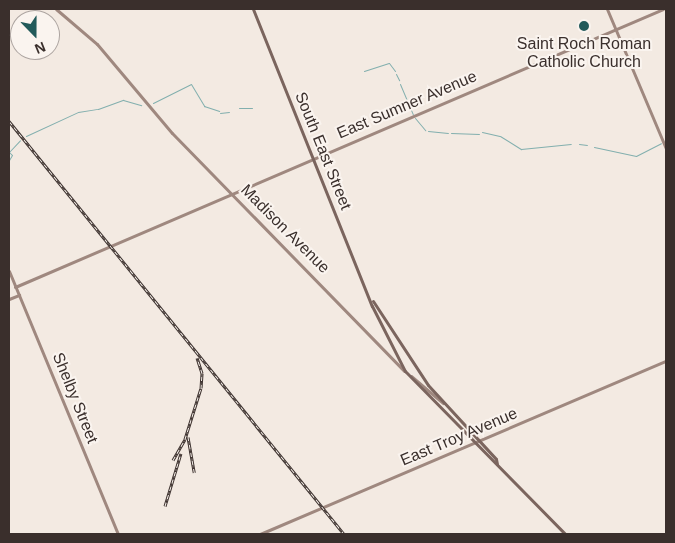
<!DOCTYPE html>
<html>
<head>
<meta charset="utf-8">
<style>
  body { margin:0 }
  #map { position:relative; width:675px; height:543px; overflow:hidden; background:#f3eae2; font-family:Arial,sans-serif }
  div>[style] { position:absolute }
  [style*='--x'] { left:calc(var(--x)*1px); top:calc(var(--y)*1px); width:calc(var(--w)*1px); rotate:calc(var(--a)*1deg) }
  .stream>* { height:1px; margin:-0.5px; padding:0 0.5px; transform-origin:0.5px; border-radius:0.5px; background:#82afae }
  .secondary>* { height:3px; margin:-1.5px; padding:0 1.5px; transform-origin:1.5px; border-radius:1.5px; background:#9f887f }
  .primary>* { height:3px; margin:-1.5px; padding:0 1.5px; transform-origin:1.5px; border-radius:1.5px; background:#7b655e }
  .rail>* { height:3px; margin-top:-1.5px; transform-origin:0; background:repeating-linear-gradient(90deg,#faf4ef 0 4px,#3a2f2c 0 8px); box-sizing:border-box; border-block:1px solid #3a2f2c }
  .dots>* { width:14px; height:14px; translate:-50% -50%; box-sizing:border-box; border:2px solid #faf4ef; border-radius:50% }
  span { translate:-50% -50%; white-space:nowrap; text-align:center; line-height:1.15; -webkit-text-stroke:4px #faf4ef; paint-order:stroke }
  .poi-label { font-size:16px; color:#3a2f2c }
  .street-label { font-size:16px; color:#3a2f2c }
  .frame { position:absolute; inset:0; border:10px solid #3a2f2c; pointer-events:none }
  .north { position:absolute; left:10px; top:10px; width:50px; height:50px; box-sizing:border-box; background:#faf4ef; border:1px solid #ada5a1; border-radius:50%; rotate:158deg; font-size:14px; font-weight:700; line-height:20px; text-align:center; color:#3a2f2c }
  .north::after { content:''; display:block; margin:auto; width:18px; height:22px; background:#225a5a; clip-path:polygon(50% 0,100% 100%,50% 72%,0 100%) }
</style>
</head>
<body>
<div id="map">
  <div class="stream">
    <i style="--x:364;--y:71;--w:26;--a:-18"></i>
    <i style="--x:389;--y:63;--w:10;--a:53"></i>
    <i style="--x:396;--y:74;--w:7;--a:63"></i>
    <i style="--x:400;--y:84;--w:33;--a:67"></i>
    <i style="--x:153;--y:103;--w:42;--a:-26.6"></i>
    <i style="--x:191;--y:84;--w:26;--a:59"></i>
    <i style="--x:204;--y:106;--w:16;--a:18"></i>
    <i style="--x:239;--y:108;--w:13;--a:0"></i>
    <i style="--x:220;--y:113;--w:9;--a:-6"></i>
    <i style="--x:415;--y:118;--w:16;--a:50"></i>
    <i style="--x:428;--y:131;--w:20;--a:6"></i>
    <i style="--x:482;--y:132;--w:18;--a:13"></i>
    <i style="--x:500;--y:136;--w:25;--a:32"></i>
    <i style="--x:521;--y:149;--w:50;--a:-5.7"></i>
    <i style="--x:451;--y:133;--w:28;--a:2"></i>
    <i style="--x:26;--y:136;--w:57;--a:-24.8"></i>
    <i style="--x:78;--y:112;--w:20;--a:-9"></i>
    <i style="--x:98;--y:109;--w:27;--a:-20"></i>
    <i style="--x:123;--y:100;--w:19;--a:16"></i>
    <i style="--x:579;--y:144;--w:8;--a:7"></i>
    <i style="--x:594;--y:147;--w:43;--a:12.1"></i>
    <i style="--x:636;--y:156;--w:28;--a:-27"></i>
    <i style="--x:9;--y:152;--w:16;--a:-47"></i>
    <i style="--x:9;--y:152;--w:4;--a:45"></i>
    <i style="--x:12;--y:155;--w:6;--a:121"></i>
  </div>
  <div class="secondary">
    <i style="--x:56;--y:9;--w:54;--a:40.5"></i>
    <i style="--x:97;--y:44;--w:116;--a:49.9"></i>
    <i style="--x:172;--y:133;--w:332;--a:45.7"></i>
    <i style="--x:607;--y:9;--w:152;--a:67.1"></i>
    <i style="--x:9;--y:271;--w:285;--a:67.5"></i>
    <i style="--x:15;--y:287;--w:705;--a:-23.22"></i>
    <i style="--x:9;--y:299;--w:11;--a:-22"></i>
    <i style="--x:411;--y:376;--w:42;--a:40.2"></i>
    <i style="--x:260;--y:534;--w:441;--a:-23.1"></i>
  </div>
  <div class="primary">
    <i style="--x:253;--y:9;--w:320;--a:68.2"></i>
    <i style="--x:372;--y:306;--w:73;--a:63.1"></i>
    <i style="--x:405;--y:371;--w:228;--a:45.5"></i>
    <i style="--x:373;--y:301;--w:100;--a:56.8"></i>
    <i style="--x:428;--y:385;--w:100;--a:47.4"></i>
    <i style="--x:496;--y:459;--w:5;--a:79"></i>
  </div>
  <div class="rail">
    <i style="--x:9;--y:121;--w:532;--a:50.95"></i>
    <i style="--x:188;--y:437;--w:36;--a:80"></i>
    <i style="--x:173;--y:460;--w:24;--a:-60"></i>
    <i style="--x:185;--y:439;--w:53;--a:-72.6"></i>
    <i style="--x:201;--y:388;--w:15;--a:-86"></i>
    <i style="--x:202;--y:373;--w:16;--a:-108"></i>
    <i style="--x:165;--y:506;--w:55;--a:-73.2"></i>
  </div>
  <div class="dots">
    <i style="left:584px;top:26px;background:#225a5a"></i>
  </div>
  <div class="poi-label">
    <span style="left:584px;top:53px">Saint Roch Roman<br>Catholic Church</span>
  </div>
  <div class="street-label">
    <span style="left:407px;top:105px;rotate:-23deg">East Sumner Avenue</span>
    <span style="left:323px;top:151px;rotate:68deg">South East Street</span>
    <span style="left:285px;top:229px;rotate:45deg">Madison Avenue</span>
    <span style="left:75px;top:398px;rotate:68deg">Shelby Street</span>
    <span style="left:459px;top:437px;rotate:-23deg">East Troy Avenue</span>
  </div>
  <div class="frame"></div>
  <div class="north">N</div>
</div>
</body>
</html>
